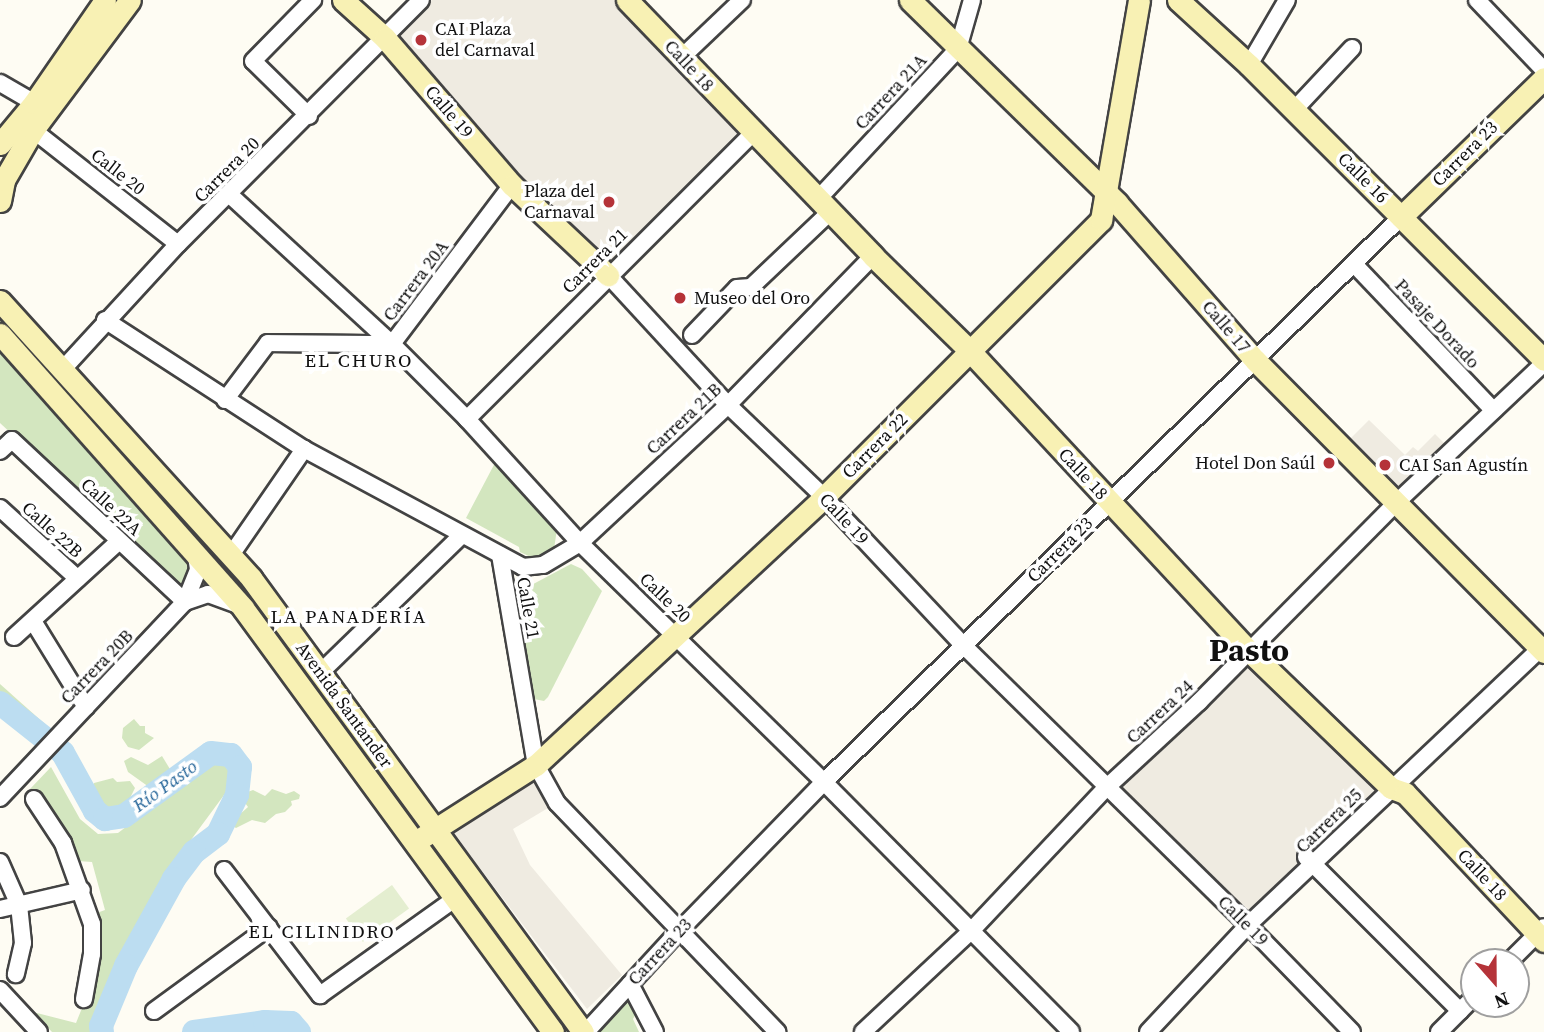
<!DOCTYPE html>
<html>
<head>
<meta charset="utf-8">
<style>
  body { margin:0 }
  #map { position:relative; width:1544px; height:1032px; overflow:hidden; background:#fefcf3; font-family:"Source Serif 4",serif }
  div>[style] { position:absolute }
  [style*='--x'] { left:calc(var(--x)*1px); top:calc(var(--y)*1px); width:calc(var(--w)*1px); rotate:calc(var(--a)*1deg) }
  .green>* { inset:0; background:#d3e6bf }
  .pitch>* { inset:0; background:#e4eed0; transform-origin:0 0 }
  .plaza>* { inset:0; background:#efebe1; transform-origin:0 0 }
  .river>* { height:24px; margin:-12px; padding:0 12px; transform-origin:12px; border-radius:12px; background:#bcddf1 }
  .roads { filter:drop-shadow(2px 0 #434343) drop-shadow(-2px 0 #434343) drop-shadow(0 2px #434343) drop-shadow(0 -2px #434343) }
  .street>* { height:16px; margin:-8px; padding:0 8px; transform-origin:8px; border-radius:8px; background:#fff }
  .secondary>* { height:21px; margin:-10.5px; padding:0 10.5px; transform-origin:10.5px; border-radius:10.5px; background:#f8f1b4 }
  .dots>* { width:19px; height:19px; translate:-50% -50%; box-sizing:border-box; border:4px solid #fff; border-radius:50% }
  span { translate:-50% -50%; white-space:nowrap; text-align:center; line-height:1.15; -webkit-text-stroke:7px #fff; paint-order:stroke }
  .poi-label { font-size:18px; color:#101010 }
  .left { translate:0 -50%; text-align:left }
  .right { translate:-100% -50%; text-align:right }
  .street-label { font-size:18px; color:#101010 }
  .neighbourhood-label { font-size:19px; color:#101010; letter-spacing:2px }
  .water-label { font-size:19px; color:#236498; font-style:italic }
  .town-label { font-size:32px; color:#101010; font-weight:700 }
  .north { position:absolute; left:1460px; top:948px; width:70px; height:70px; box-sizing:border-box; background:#fff; border:2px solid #9f9f9f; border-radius:50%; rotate:159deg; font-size:19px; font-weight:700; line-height:28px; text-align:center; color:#101010 }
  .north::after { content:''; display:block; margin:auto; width:24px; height:32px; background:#b53339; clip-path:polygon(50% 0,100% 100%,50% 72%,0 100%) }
</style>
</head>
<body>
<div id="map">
  <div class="green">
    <i style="clip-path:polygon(0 320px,256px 604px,407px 811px,253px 606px,0 326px)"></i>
    <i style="clip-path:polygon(0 342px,196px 568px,183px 593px,0 423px)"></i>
    <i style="clip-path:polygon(496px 461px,557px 529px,554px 549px,543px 557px,533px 558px,520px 552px,519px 547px,466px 518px)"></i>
    <i style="clip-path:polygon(571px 564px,582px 569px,602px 591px,548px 697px,544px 701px,534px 699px,526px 688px,520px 595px,522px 590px)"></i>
    <i style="clip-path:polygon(0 684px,46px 725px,33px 741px,0 717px)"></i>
    <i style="clip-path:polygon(134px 719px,140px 726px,145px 726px,145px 733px,154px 738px,139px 750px,128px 747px,122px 738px,123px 728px)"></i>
    <i style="clip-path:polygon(162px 756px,173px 774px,149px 787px,128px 772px,124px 761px,131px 757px,148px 765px)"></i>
    <i style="clip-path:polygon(214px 760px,224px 761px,231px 775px,227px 791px,182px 852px,123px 963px,101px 1014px,97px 1032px,52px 1032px,33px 1012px,76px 1023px,96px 973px,94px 914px,105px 910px,92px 862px,78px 861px,57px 821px,30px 789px,51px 767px,80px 819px,98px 834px,118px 833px)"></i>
    <i style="clip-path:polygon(113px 778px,117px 782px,130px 781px,135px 788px,126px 806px,111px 811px,90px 791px,94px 783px)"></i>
    <i style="clip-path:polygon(272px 789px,286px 794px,294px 791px,300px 795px,299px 799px,291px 801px,292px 805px,285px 812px,276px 814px,265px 823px,252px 820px,236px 828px,229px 824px,248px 807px,243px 800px,245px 793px,253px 790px,265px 796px)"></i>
    <i style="clip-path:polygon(430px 841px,567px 1026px,567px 1032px,563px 1032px,428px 847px)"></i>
    <i style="clip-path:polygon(627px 990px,638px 1010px,633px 1019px,639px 1032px,591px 1032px)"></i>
  </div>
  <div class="pitch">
    <i style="left:392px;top:885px;width:29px;height:57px;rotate:54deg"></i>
  </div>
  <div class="plaza">
    <i style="clip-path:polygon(432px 0,618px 0,748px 133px,609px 271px,386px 50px)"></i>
    <i style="clip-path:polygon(1369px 420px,1405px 455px,1413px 447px,1418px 451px,1435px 434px,1446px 445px,1397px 495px,1345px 444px)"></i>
    <i style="left:1248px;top:650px;width:199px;height:198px;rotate:44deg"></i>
    <i style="clip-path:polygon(534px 769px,553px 805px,513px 829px,530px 865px,622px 975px,587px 1009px,479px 867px,470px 864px,444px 828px)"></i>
  </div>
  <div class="river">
    <i style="--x:0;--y:703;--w:80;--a:38.4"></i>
    <i style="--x:63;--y:753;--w:66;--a:61.1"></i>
    <i style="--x:95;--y:811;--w:13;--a:39"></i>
    <i style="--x:105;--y:819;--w:19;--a:-9"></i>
    <i style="--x:124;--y:816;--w:107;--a:-35.9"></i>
    <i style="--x:211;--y:753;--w:20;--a:6"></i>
    <i style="--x:231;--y:755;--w:15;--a:53"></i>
    <i style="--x:240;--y:767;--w:28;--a:96"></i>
    <i style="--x:237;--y:795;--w:43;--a:116"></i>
    <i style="--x:218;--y:834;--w:30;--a:143"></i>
    <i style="--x:194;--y:852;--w:34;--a:127"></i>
    <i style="--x:174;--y:879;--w:99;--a:118.9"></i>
    <i style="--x:126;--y:966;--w:65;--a:112.6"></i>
    <i style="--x:101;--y:1026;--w:6;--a:81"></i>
    <i style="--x:194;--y:1032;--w:72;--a:-8"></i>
    <i style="--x:265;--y:1022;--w:26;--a:2"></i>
    <i style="--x:291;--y:1023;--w:12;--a:48"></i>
  </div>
  <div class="roads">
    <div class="street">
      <i style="--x:1477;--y:0;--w:97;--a:46.3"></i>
      <i style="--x:681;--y:58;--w:84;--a:-43.6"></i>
      <i style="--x:1249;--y:65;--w:75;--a:-59.7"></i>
      <i style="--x:0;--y:83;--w:39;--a:30"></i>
      <i style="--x:1294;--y:110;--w:85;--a:-46.9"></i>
      <i style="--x:309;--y:116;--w:78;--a:-135.5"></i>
      <i style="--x:253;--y:61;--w:86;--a:-45.5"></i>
      <i style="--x:33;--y:130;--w:184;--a:38.2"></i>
      <i style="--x:230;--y:195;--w:220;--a:42.6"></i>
      <i style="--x:392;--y:344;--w:106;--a:45"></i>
      <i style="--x:467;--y:419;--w:168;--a:47.7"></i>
      <i style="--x:580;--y:543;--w:342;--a:44.4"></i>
      <i style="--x:824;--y:782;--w:351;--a:45.3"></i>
      <i style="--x:818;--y:199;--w:205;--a:-47"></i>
      <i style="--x:958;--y:49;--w:51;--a:-74.1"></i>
      <i style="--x:1354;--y:264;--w:202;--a:46.4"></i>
      <i style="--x:608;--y:275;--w:177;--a:47.3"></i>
      <i style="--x:728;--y:405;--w:133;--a:43.8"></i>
      <i style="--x:824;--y:497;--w:204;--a:46.8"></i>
      <i style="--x:964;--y:646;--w:398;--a:44.5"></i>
      <i style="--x:1248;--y:925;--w:149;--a:45.8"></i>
      <i style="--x:105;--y:320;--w:237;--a:33"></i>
      <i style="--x:304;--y:449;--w:249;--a:28.3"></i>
      <i style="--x:523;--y:567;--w:20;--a:-6"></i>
      <i style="--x:543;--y:565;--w:43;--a:-30.7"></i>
      <i style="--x:580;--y:543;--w:202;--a:-43"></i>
      <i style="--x:728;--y:405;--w:208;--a:-45.8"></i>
      <i style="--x:692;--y:335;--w:65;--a:-46.2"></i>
      <i style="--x:737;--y:288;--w:14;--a:-4"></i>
      <i style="--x:751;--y:287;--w:109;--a:-43.5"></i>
      <i style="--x:63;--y:369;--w:170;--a:-47.4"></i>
      <i style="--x:178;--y:244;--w:344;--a:-45.1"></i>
      <i style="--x:225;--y:400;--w:71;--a:-53"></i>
      <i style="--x:268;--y:343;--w:124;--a:0.5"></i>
      <i style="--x:392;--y:344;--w:199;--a:-53"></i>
      <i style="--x:467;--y:419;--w:404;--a:-45"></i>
      <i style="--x:0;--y:451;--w:16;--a:-43"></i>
      <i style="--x:12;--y:440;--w:237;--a:43.1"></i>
      <i style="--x:0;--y:508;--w:105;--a:42.3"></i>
      <i style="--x:231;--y:555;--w:129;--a:-55.4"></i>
      <i style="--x:500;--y:555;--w:213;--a:80.3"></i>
      <i style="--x:536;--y:765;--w:43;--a:61.1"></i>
      <i style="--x:557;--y:803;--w:318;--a:46.1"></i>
      <i style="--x:185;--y:602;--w:24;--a:-19"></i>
      <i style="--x:208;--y:594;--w:32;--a:20"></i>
      <i style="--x:33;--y:621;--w:101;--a:58.4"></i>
      <i style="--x:14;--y:637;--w:142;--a:-42.4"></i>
      <i style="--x:320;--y:673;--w:197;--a:-44.2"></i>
      <i style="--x:0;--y:798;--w:270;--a:-46.7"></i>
      <i style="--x:185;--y:602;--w:35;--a:-68"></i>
      <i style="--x:198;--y:569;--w:18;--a:-99"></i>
      <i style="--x:34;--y:799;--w:53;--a:56.6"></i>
      <i style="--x:63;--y:843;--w:86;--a:70.3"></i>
      <i style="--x:92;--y:924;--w:30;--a:90"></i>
      <i style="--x:92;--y:954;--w:46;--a:100.1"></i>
      <i style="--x:1306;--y:857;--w:218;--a:45"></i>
      <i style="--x:0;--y:862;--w:47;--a:66.2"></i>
      <i style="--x:19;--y:905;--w:38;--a:84"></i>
      <i style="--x:23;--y:943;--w:32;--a:103"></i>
      <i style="--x:224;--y:870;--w:158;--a:52.5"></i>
      <i style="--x:320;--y:995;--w:167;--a:-35.5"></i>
      <i style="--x:0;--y:909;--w:84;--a:-13"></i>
      <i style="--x:1509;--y:962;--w:49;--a:-45"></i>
      <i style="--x:630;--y:984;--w:54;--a:62.5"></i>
      <i style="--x:0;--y:990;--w:57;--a:47.1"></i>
      <i style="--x:154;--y:1011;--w:142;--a:-36.1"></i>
      <i style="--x:586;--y:1032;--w:137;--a:-47.4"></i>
      <i style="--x:679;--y:931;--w:208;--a:-45.8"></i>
      <i style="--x:824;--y:782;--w:808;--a:-44.4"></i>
      <i style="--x:863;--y:1032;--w:149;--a:-43.1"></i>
      <i style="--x:972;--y:930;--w:195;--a:-46.7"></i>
      <i style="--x:1106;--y:788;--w:127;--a:-42.8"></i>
      <i style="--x:1199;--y:702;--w:281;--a:-45.3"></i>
      <i style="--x:1397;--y:502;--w:202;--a:-43.4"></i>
      <i style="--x:1148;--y:1032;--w:146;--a:-46.9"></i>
      <i style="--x:1248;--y:925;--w:407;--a:-43.4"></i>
      <i style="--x:1439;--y:1032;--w:49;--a:-45"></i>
    </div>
    <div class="secondary">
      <i style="--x:343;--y:0;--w:57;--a:42.1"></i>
      <i style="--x:385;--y:38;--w:194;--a:49.2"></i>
      <i style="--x:512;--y:185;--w:132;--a:43.2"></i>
      <i style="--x:627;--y:0;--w:355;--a:46.1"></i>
      <i style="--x:873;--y:256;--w:136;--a:44.4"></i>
      <i style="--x:970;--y:351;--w:408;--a:47.1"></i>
      <i style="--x:1248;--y:650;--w:199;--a:44"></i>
      <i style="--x:1391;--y:788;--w:15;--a:20"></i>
      <i style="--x:1405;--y:793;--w:203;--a:46.8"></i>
      <i style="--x:910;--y:0;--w:290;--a:44.4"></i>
      <i style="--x:1117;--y:203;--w:209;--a:48.7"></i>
      <i style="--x:1255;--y:360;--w:411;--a:45.3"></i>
      <i style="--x:1178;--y:0;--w:96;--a:42.5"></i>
      <i style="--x:1249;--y:65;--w:417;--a:45"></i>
      <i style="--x:0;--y:144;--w:53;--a:-50.3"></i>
      <i style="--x:34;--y:103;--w:125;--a:-55.4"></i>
      <i style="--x:0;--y:201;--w:21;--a:-79"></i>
      <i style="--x:4;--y:180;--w:58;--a:-59.9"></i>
      <i style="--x:33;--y:130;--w:162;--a:-53.3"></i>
      <i style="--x:1401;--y:217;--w:199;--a:-44.2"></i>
      <i style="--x:0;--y:301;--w:374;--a:47.8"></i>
      <i style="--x:251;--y:578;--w:562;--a:53.82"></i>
      <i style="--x:0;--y:334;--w:366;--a:48.4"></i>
      <i style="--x:243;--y:608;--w:525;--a:53.83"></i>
      <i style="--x:415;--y:842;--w:143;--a:-32.5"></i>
      <i style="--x:536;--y:765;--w:393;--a:-42.9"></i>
      <i style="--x:824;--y:497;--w:392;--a:-45"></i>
      <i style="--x:1101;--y:220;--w:223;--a:-80.2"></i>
    </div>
  </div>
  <div class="dots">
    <i style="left:421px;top:40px;background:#b53339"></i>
    <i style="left:609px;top:202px;background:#b53339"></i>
    <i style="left:680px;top:298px;background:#b53339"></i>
    <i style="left:1329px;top:463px;background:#b53339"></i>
    <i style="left:1385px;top:465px;background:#b53339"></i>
  </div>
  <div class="poi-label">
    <span class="left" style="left:435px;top:40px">CAI Plaza<br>del Carnaval</span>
    <span class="right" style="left:595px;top:202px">Plaza del<br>Carnaval</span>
    <span class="left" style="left:694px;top:298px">Museo del Oro</span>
    <span class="right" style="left:1315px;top:463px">Hotel Don Saúl</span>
    <span class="left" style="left:1399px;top:465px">CAI San Agustín</span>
  </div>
  <div class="street-label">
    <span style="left:689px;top:66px;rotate:47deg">Calle 18</span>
    <span style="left:891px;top:92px;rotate:-47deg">Carrera 21A</span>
    <span style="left:449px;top:112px;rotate:49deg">Calle 19</span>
    <span style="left:1465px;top:154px;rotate:-45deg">Carrera 23</span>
    <span style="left:227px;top:170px;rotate:-45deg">Carrera 20</span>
    <span style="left:118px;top:172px;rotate:38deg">Calle 20</span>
    <span style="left:1363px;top:178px;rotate:45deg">Calle 16</span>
    <span style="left:595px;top:261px;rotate:-45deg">Carrera 21</span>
    <span style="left:416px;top:281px;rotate:-53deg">Carrera 20A</span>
    <span style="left:1437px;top:324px;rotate:47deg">Pasaje Dorado</span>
    <span style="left:1226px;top:327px;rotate:49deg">Calle 17</span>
    <span style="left:684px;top:419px;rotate:-43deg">Carrera 21B</span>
    <span style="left:875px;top:446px;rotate:-45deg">Carrera 22</span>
    <span style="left:1083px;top:474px;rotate:47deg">Calle 18</span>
    <span style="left:111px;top:507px;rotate:43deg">Calle 22A</span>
    <span style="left:844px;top:519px;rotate:47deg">Calle 19</span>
    <span style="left:52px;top:530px;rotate:42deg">Calle 22B</span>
    <span style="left:1060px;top:550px;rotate:-45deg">Carrera 23</span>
    <span style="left:665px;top:598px;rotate:44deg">Calle 20</span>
    <span style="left:528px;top:608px;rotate:80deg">Calle 21</span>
    <span style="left:97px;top:667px;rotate:-46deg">Carrera 20B</span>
    <span style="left:344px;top:705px;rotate:54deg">Avenida Santander</span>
    <span style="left:1160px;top:712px;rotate:-43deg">Carrera 24</span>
    <span style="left:1329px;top:821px;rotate:-44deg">Carrera 25</span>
    <span style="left:1482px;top:875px;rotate:47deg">Calle 18</span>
    <span style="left:1243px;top:921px;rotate:45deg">Calle 19</span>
    <span style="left:660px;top:952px;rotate:-47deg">Carrera 23</span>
  </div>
  <div class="neighbourhood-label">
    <span style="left:359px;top:361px">EL CHURO</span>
    <span style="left:349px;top:617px">LA PANADERÍA</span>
    <span style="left:322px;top:932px">EL CILINIDRO</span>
  </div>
  <div class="water-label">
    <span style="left:165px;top:786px;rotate:-36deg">Río Pasto</span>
  </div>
  <div class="town-label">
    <span style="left:1249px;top:650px">Pasto</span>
  </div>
  <div class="north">N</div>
</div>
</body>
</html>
